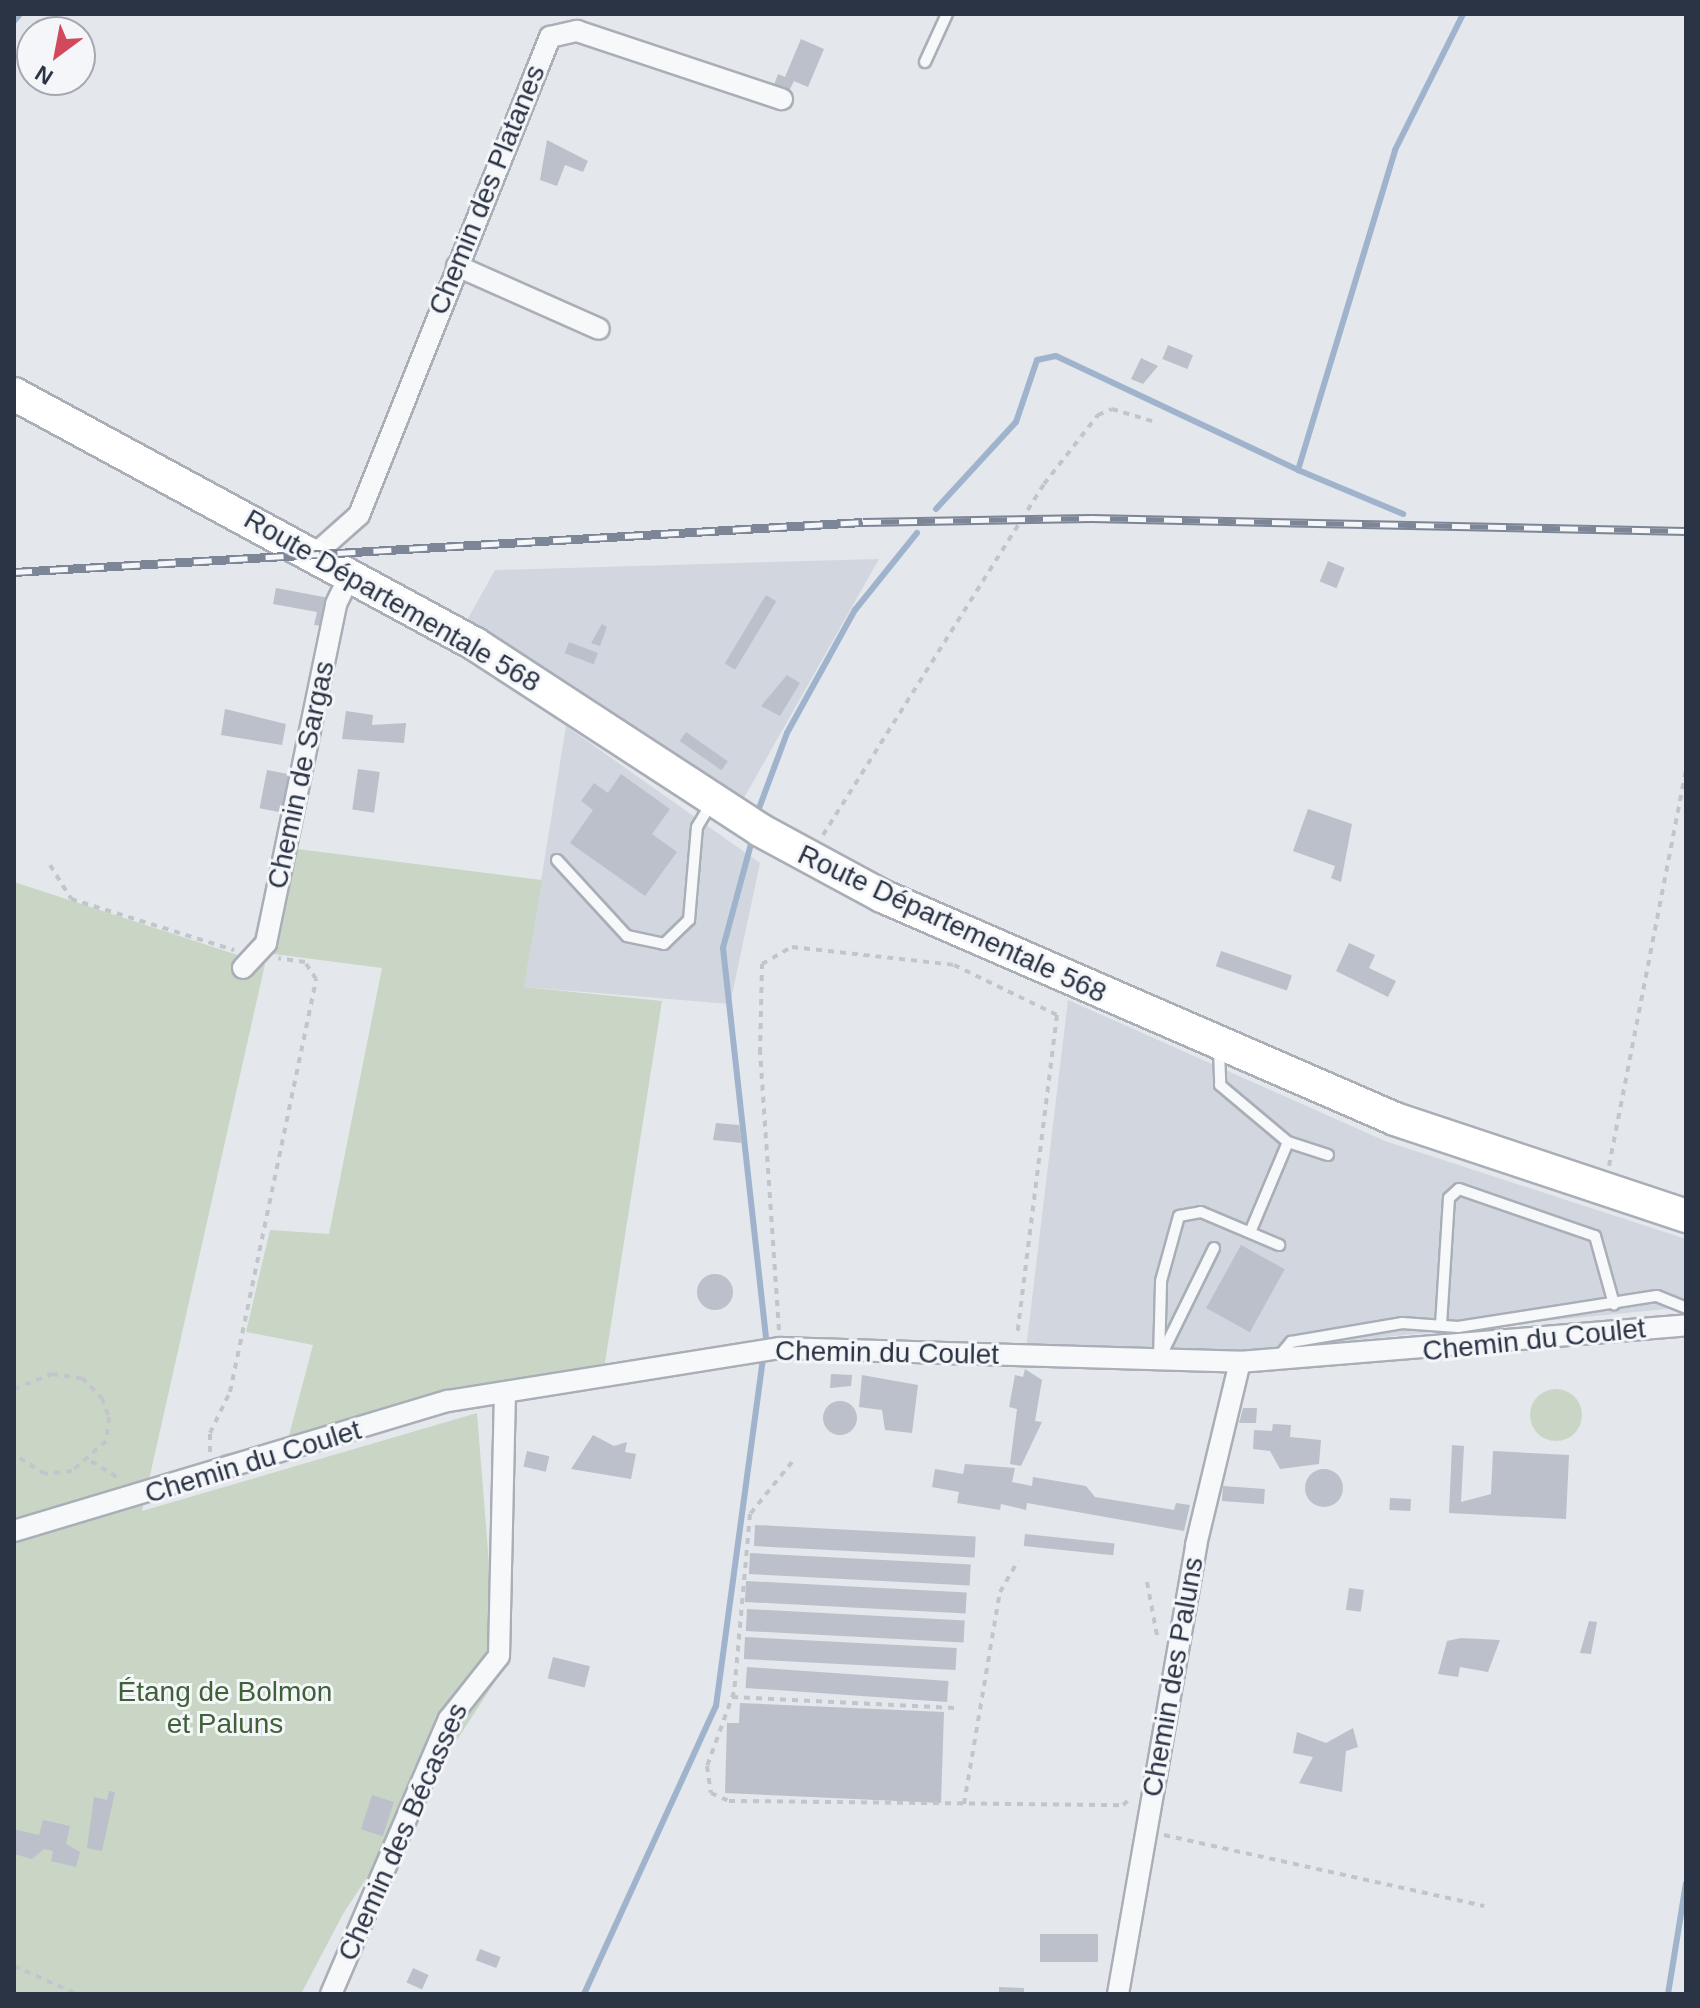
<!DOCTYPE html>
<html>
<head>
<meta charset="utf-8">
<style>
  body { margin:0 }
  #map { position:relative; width:1700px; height:2008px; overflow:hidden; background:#e4e7ec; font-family:Helvetica,sans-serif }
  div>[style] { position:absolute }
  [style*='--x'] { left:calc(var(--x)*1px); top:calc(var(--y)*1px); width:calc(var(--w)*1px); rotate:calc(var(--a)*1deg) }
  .built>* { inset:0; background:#d2d6de }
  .green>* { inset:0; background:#c9d6c5 }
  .round { border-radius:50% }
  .stream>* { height:6px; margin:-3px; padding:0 3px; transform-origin:3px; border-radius:3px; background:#9fb4cc }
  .building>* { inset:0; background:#bbc0ca; transform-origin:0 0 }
  .path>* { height:4px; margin-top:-2px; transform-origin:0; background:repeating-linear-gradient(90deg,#c2c5cb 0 6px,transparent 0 12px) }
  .roads { filter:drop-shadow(2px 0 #a9aeb7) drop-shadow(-2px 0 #a9aeb7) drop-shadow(0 2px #a9aeb7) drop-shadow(0 -2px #a9aeb7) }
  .service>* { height:10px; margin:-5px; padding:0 5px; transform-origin:5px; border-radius:5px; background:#f7f8fa }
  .minor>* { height:20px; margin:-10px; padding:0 10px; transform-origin:10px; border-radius:10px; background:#f7f8fa }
  .primary>* { height:32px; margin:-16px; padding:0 16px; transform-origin:16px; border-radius:16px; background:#fff }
  .rail>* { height:9px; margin-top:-4.5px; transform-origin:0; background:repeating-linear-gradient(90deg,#f4f6f9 0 18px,#7d8696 0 36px); box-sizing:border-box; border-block:2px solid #7d8696 }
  span { translate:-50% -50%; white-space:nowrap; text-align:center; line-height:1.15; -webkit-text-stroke:6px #f4f6f9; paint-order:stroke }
  .street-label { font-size:28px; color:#2b3445 }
  .park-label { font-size:28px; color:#3f6138 }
  .frame { position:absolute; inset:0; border:16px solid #2b3445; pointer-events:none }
  .north { position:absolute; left:16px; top:16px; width:80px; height:80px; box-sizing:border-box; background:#f4f6f9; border:2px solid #a4a8b1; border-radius:50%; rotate:212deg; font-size:22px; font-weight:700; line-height:32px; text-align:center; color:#2b3445 }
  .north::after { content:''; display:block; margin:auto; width:28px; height:36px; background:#d1495b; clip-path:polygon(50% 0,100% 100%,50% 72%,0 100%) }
</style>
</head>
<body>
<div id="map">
  <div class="built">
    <i style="clip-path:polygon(879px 559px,744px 798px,466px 622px,495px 570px)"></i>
    <i style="clip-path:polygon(566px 726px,760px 863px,730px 1004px,524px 987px)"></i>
    <i style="clip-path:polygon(1068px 1000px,1385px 1141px,1686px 1239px,1686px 1307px,1263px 1349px,1026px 1349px)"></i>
  </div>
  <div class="green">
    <i style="clip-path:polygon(274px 846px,542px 880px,524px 987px,662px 1001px,601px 1388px,453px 1408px,216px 1484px,220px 1455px,288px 1439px,313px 1345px,246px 1332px,270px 1230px,329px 1234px,382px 968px,251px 951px)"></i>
    <i style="clip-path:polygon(14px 882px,265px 964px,142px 1511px,477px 1413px,498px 1677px,343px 1914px,301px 1994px,14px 1994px)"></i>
    <i class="round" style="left:1530px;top:1389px;width:52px;height:52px"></i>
  </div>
  <div class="stream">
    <i style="--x:14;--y:21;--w:9;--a:-49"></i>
    <i style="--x:1298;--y:470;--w:114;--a:22.7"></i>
    <i style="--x:936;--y:509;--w:118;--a:-47.4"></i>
    <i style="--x:1016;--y:422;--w:65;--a:-71.3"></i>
    <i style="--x:1037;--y:360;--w:19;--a:-12"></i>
    <i style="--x:1056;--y:356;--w:268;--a:25.2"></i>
    <i style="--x:1298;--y:470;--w:334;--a:-73.1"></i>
    <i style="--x:1395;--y:150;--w:152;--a:-63.4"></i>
    <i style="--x:758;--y:811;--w:83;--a:-69.6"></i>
    <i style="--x:787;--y:733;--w:141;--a:-61.1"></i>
    <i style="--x:855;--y:610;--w:99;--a:-51.2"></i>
    <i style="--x:751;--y:844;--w:108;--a:105.1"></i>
    <i style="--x:723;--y:948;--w:393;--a:83.7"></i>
    <i style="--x:584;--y:1994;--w:317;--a:-65.4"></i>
    <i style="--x:716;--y:1706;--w:350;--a:-82.3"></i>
    <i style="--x:1668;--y:1994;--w:112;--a:-80.8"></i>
  </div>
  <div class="building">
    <i style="clip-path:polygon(801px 39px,824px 49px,808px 87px,794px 81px,789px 91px,774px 85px,778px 74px,785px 77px)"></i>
    <i style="clip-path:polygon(547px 140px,588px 161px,583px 172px,565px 165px,557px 186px,540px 180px)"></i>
    <i style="left:1168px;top:345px;width:27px;height:15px;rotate:22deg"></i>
    <i style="clip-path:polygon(1141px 358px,1158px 366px,1143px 384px,1131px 379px)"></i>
    <i style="left:1328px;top:561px;width:18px;height:22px;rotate:22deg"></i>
    <i style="clip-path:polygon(276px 588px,329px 598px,323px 626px,314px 625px,317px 612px,273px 604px)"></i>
    <i style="left:766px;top:595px;width:12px;height:80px;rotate:31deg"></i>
    <i style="clip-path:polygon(602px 624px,607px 627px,600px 646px,591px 643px)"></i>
    <i style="left:569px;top:642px;width:31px;height:12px;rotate:21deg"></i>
    <i style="clip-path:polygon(787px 675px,800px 683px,780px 716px,761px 706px)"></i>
    <i style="clip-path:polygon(225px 709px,286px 724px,282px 745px,221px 735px)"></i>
    <i style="clip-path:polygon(346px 711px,373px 715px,372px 725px,406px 723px,404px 743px,342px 739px)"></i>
    <i style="left:686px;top:732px;width:51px;height:11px;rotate:35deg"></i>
    <i style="left:358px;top:769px;width:22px;height:41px;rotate:8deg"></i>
    <i style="left:267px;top:770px;width:25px;height:39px;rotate:11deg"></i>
    <i style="clip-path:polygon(621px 774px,670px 809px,652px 834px,677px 852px,645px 896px,570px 843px,593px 810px,581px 801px,594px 783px,608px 793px)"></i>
    <i style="clip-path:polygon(1308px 809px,1352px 824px,1341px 882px,1331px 878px,1335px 866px,1293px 851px)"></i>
    <i style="clip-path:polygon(1349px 943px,1375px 955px,1369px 968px,1396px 981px,1388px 997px,1336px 971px)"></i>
    <i style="left:1221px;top:951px;width:75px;height:16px;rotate:19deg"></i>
    <i style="clip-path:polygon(716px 1123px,739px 1125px,742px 1143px,713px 1140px)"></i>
    <i style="left:1241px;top:1245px;width:50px;height:72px;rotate:29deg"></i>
    <i class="round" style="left:697px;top:1274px;width:36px;height:36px"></i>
    <i style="clip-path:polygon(1025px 1369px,1042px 1380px,1035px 1421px,1042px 1422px,1021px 1466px,1010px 1464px,1017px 1409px,1009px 1407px,1015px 1375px,1023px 1377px)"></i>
    <i style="clip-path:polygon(831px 1374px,852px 1375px,851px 1386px,830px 1388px)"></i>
    <i style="clip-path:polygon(862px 1375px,918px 1385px,912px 1433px,885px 1430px,882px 1410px,859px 1407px)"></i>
    <i class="round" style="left:823px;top:1401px;width:34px;height:34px"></i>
    <i style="clip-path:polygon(1243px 1408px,1257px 1408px,1256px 1423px,1239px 1423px)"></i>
    <i style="clip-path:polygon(1273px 1424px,1291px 1425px,1290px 1437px,1321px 1440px,1319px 1464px,1280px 1469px,1270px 1451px,1253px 1449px,1254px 1430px,1272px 1431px)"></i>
    <i style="clip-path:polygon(593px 1435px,614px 1446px,627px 1442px,625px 1452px,636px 1454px,631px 1479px,571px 1469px)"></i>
    <i style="clip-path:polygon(1452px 1445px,1464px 1446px,1461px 1502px,1491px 1494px,1493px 1451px,1569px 1455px,1566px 1519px,1449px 1513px)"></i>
    <i style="left:527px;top:1451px;width:23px;height:16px;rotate:13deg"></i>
    <i style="clip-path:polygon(965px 1464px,1015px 1468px,1012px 1482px,1032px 1486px,1033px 1477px,1086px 1486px,1095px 1497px,1174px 1510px,1176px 1503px,1190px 1505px,1184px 1531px,1027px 1503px,1026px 1510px,1001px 1504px,1000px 1510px,957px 1503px,959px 1492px,932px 1487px,935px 1469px,963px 1474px)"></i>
    <i class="round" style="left:1305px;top:1469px;width:38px;height:38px"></i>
    <i style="left:1223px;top:1486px;width:42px;height:15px;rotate:4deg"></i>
    <i style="left:1390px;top:1498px;width:21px;height:12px;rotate:3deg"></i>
    <i style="left:755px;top:1525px;width:221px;height:21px;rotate:3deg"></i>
    <i style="left:1025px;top:1534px;width:90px;height:12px;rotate:6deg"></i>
    <i style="left:750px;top:1553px;width:221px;height:21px;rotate:3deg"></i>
    <i style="left:746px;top:1581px;width:221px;height:21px;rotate:3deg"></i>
    <i style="left:1349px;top:1588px;width:15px;height:22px;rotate:8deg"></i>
    <i style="left:747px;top:1609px;width:218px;height:22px;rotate:3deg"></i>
    <i style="clip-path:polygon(1589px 1621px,1597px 1622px,1591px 1654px,1580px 1653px)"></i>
    <i style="left:745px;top:1637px;width:212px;height:22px;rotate:3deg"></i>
    <i style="clip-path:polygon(1461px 1638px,1500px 1640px,1488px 1672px,1460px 1667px,1458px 1677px,1438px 1674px,1447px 1641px)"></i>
    <i style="left:553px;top:1657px;width:38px;height:22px;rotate:14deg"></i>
    <i style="left:747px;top:1667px;width:202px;height:21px;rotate:4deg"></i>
    <i style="clip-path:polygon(740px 1703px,944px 1712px,941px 1803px,725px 1793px,727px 1723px,739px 1723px)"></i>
    <i style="clip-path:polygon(1353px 1728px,1358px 1747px,1346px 1751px,1342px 1792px,1299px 1783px,1313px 1757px,1293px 1753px,1297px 1732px,1326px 1743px)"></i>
    <i style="clip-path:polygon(109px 1791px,115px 1792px,102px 1851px,87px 1848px,94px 1797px,107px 1800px)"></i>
    <i style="left:372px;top:1795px;width:23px;height:36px;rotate:18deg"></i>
    <i style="clip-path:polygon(43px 1820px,70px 1826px,66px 1844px,80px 1852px,76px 1867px,51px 1861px,53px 1851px,44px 1849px,32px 1859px,14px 1854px,14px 1829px,39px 1835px)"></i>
    <i style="left:1040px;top:1934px;width:58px;height:28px"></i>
    <i style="left:480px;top:1949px;width:22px;height:12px;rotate:21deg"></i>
    <i style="left:413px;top:1968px;width:17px;height:16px;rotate:24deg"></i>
    <i style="clip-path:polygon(999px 1987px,1024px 1988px,1024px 1994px,999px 1994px)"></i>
  </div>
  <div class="path">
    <i style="--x:823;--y:835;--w:415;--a:-57.8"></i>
    <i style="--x:1044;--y:484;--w:88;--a:-52"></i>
    <i style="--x:1098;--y:415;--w:15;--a:-23"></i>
    <i style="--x:1112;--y:409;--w:42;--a:16.7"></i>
    <i style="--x:50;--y:865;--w:40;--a:58"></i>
    <i style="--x:71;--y:899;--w:171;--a:17.4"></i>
    <i style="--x:1609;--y:1166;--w:402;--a:-79"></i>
    <i style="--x:779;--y:1330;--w:278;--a:-93.9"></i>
    <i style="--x:760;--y:1053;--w:89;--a:-88.7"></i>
    <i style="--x:762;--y:964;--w:34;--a:-30"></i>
    <i style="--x:792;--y:947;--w:163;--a:6.3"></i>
    <i style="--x:954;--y:965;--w:114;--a:25.9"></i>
    <i style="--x:1057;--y:1015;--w:322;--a:97.1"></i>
    <i style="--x:14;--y:1389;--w:41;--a:-21.5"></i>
    <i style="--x:52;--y:1374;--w:30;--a:8"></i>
    <i style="--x:82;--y:1378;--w:28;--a:45"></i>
    <i style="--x:102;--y:1398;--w:20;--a:70"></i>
    <i style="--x:109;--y:1417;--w:24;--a:97"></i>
    <i style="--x:106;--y:1441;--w:45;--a:138.6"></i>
    <i style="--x:72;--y:1471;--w:27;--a:174"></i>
    <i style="--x:45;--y:1474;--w:36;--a:-148"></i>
    <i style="--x:210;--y:1452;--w:19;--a:-90"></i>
    <i style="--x:210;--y:1433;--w:46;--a:-64"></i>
    <i style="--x:230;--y:1392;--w:422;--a:-78.2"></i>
    <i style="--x:316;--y:979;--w:20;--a:-123"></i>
    <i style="--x:305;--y:962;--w:27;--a:-172"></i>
    <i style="--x:91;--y:1461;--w:34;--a:32"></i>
    <i style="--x:792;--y:1462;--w:67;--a:128.9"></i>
    <i style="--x:750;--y:1514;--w:179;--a:95.1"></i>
    <i style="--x:734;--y:1692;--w:79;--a:110"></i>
    <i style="--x:707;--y:1766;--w:27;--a:82"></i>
    <i style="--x:711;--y:1793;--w:20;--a:24"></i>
    <i style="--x:729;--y:1801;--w:394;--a:0.6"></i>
    <i style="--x:1123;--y:1805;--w:9;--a:-41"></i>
    <i style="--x:1147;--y:1582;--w:60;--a:79.4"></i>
    <i style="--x:732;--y:1697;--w:224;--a:2.8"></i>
    <i style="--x:964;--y:1804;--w:215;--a:-80.4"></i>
    <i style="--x:1000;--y:1592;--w:36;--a:-60"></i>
    <i style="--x:1164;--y:1835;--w:328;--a:12.5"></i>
    <i style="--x:14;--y:1966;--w:69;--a:24"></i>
  </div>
  <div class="roads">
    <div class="service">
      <i style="--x:925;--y:62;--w:53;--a:-65.4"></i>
      <i style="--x:557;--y:860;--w:103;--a:47.4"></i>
      <i style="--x:627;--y:936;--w:38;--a:12"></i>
      <i style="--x:664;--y:944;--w:35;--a:-44"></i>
      <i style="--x:689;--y:920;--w:93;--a:-85.1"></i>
      <i style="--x:697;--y:827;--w:29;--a:-59"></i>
      <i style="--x:1219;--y:1049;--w:36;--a:88"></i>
      <i style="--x:1220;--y:1085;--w:89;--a:40"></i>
      <i style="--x:1288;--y:1142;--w:42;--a:18"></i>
      <i style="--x:1251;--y:1230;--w:95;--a:-67.2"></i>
      <i style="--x:1214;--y:1248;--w:125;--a:116.2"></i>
      <i style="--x:1159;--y:1360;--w:79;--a:-88.5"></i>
      <i style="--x:1161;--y:1281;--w:67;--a:-74.5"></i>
      <i style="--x:1179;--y:1216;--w:22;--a:-10"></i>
      <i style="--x:1201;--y:1212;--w:85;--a:22.9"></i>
      <i style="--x:1441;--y:1325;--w:127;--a:-86.4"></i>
      <i style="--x:1449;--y:1198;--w:13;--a:-42"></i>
      <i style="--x:1459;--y:1189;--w:144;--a:19.1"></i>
      <i style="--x:1595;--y:1236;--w:71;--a:74.4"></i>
      <i style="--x:1275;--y:1361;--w:25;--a:-50"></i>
      <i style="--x:1291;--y:1342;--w:113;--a:-9.7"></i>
      <i style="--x:1402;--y:1323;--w:56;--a:4.1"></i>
      <i style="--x:1458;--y:1327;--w:201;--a:-8.9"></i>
      <i style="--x:1657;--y:1296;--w:31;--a:22"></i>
    </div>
    <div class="minor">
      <i style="--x:457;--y:266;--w:155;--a:23.9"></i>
      <i style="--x:314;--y:555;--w:60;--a:-41.6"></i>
      <i style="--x:359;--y:515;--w:515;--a:-68.22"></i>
      <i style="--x:550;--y:37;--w:28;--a:-13"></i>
      <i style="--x:577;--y:31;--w:216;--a:18.4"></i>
      <i style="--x:243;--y:968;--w:34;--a:-47"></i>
      <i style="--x:266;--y:943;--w:346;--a:-78.3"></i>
      <i style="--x:336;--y:604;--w:32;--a:-64"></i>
      <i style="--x:14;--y:1531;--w:453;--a:-16.7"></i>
      <i style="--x:448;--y:1401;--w:336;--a:-9.1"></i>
      <i style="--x:780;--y:1348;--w:460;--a:1.7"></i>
      <i style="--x:1240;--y:1362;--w:448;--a:-4.7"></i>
      <i style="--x:331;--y:1994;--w:299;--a:-66.8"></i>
      <i style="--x:449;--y:1719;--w:80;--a:-51.6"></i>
      <i style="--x:499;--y:1656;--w:261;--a:-88.7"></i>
      <i style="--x:1118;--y:1994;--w:456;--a:-80.1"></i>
      <i style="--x:1196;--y:1545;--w:188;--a:-76.5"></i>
    </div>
    <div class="primary">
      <i style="--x:14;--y:394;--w:524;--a:28.47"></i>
      <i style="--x:475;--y:644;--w:340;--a:33.1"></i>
      <i style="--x:760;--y:830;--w:139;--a:28.4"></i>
      <i style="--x:882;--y:896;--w:559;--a:23.49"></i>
      <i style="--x:1395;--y:1119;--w:307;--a:18.4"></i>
    </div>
  </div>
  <div class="rail">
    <i style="--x:14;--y:572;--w:850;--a:-3.37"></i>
    <i style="--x:863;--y:522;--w:229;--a:-1"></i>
    <i style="--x:1092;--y:518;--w:594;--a:1.25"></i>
  </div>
  <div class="street-label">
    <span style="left:487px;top:190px;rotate:-68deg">Chemin des Platanes</span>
    <span style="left:392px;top:601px;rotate:30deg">Route Départementale 568</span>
    <span style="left:301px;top:775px;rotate:-78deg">Chemin de Sargas</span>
    <span style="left:952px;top:924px;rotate:25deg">Route Départementale 568</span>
    <span style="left:1534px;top:1340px;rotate:-6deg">Chemin du Coulet</span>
    <span style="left:887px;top:1353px;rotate:1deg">Chemin du Coulet</span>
    <span style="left:253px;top:1462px;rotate:-17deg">Chemin du Coulet</span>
    <span style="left:1173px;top:1677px;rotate:-80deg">Chemin des Paluns</span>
    <span style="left:403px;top:1832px;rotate:-66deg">Chemin des Bécasses</span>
  </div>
  <div class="park-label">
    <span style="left:225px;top:1708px">Étang de Bolmon<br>et Paluns</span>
  </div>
  <div class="frame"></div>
  <div class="north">N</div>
</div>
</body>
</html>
